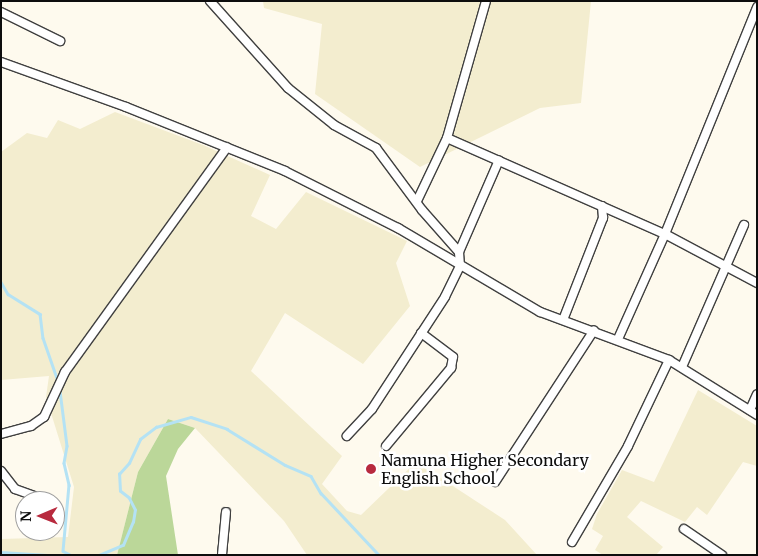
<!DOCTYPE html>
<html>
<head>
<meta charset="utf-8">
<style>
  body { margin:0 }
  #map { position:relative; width:758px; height:556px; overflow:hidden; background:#fefaee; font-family:Merriweather,serif }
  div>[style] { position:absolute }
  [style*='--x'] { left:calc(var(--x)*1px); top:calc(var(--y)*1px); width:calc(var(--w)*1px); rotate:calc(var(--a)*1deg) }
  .farmland>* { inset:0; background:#f3edcf }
  .forest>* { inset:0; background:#bbd799 }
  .stream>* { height:2.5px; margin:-1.25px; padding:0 1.25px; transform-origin:1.25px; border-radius:1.25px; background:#b4e2f4 }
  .roads { filter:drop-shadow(1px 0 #404040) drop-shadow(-1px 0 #404040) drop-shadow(0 1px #404040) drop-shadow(0 -1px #404040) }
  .minor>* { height:8px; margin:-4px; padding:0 4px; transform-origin:4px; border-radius:4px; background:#fff }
  .dots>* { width:14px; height:14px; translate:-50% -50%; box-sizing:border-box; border:2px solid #fff; border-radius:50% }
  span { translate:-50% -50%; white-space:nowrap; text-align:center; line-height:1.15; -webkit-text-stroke:5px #fff; paint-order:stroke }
  .poi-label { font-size:16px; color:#0d0d0d }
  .left { translate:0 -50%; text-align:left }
  .frame { position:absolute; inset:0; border:2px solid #0d0d0d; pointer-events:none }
  .north { position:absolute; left:15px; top:491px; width:50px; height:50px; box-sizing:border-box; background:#fff; border:1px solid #9e9e9e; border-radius:50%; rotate:269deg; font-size:14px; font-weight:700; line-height:20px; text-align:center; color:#0d0d0d }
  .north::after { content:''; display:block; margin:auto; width:18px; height:22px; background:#b82a3e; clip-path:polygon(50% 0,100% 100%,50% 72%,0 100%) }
</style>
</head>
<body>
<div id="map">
  <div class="farmland">
    <i style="clip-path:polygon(263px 1px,591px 1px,581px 103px,540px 108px,420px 167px,315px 94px,322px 24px,264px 8px)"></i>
    <i style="clip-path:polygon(115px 112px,203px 145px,270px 175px,251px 216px,276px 229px,306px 192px,407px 241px,396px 263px,410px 306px,363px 364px,285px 313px,251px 371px,342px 456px,322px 484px,347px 511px,361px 515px,416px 462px,505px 520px,537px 555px,307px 555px,284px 521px,195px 428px,168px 419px,138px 472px,117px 555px,1px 555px,1px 539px,68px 537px,74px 487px,46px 397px,49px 376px,1px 380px,1px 152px,27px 133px,47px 138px,58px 120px,80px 129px)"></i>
    <i style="clip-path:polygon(698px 390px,757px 426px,757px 466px,743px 462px,707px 515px,697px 507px,685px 522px,641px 501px,627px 517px,663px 547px,656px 555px,603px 555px,595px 550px,603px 536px,592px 529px,597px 514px,622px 470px,654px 482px)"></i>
  </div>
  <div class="forest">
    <i style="clip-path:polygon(168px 419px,195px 428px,178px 449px,166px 476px,178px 555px,117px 555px,138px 472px)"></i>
  </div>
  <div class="stream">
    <i style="--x:1;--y:282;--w:14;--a:60"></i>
    <i style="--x:8;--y:294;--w:38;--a:32"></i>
    <i style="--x:40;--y:314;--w:24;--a:83"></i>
    <i style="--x:43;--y:338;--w:46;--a:70.8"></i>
    <i style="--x:60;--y:391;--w:55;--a:82.7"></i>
    <i style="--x:67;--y:446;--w:17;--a:100"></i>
    <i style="--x:64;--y:463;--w:23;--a:77"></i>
    <i style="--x:69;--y:485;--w:66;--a:95.2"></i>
    <i style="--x:63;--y:551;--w:7;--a:27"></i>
    <i style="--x:1;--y:552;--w:46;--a:3.7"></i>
    <i style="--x:65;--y:555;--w:9;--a:0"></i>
    <i style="--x:99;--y:555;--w:26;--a:-23"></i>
    <i style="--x:123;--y:545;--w:25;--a:-67"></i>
    <i style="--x:133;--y:522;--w:12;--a:-81"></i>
    <i style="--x:135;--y:510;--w:13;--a:-117"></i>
    <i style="--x:129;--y:498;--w:11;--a:-142"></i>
    <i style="--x:120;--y:491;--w:17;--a:-93"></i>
    <i style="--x:119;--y:474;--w:15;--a:-48"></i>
    <i style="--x:129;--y:463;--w:26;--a:-65"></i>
    <i style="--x:140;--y:439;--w:20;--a:-37"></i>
    <i style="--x:156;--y:427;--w:36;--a:-16"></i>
    <i style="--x:191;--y:417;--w:38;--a:18"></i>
    <i style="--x:227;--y:429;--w:68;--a:31.8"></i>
    <i style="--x:285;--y:465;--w:28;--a:23"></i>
    <i style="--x:311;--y:476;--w:20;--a:60"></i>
    <i style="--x:321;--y:493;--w:85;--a:46.9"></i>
  </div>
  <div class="roads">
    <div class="minor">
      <i style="--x:210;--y:1;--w:117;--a:48.1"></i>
      <i style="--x:288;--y:88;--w:59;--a:38.8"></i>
      <i style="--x:334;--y:125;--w:48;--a:28.7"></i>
      <i style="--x:376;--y:148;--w:77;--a:53.4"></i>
      <i style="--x:422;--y:210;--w:56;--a:48.6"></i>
      <i style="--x:459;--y:252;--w:14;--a:86"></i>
      <i style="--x:460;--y:266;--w:34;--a:116"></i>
      <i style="--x:445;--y:297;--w:134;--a:123.1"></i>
      <i style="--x:372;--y:409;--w:37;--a:133"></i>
      <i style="--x:1;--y:12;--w:66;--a:26.2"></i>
      <i style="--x:1;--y:62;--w:133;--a:19.8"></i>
      <i style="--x:126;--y:107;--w:171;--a:21.9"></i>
      <i style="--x:285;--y:171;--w:127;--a:26.8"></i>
      <i style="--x:398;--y:228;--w:165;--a:30.6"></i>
      <i style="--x:540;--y:312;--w:138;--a:20.4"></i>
      <i style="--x:669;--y:360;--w:104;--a:32"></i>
      <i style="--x:447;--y:138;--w:238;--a:23.8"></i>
      <i style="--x:665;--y:234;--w:104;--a:28"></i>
      <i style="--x:417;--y:201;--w:70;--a:-64.5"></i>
      <i style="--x:447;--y:138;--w:142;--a:-74.1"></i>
      <i style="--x:459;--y:252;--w:100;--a:-66.5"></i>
      <i style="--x:563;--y:320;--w:110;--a:-68.6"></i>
      <i style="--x:603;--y:218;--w:12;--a:-95"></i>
      <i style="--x:618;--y:339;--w:115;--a:-65.9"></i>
      <i style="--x:665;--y:234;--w:245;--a:-67.9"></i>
      <i style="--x:682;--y:367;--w:155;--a:-66.4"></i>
      <i style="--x:750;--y:410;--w:17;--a:-66"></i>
      <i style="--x:1;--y:434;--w:31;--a:-15"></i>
      <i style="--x:31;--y:426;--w:16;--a:-35"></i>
      <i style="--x:44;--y:417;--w:50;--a:-65"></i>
      <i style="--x:65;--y:372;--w:277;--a:-54.2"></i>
      <i style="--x:386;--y:446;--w:102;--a:-50.2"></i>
      <i style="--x:451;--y:368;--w:11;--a:-80"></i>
      <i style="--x:453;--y:357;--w:40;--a:-143"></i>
      <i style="--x:1;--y:471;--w:23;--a:52"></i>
      <i style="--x:15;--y:489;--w:20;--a:20"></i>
      <i style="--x:495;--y:482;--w:181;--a:-56.9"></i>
      <i style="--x:684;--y:529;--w:46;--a:34.4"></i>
      <i style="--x:572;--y:542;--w:111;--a:-59.7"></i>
      <i style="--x:628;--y:446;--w:95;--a:-64.5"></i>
      <i style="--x:222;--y:555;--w:43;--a:-84.7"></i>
    </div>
  </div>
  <div class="dots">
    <i style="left:371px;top:469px;background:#b82a3e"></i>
  </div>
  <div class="poi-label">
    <span class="left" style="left:381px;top:469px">Namuna Higher Secondary<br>English School</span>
  </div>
  <div class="frame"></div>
  <div class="north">N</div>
</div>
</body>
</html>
